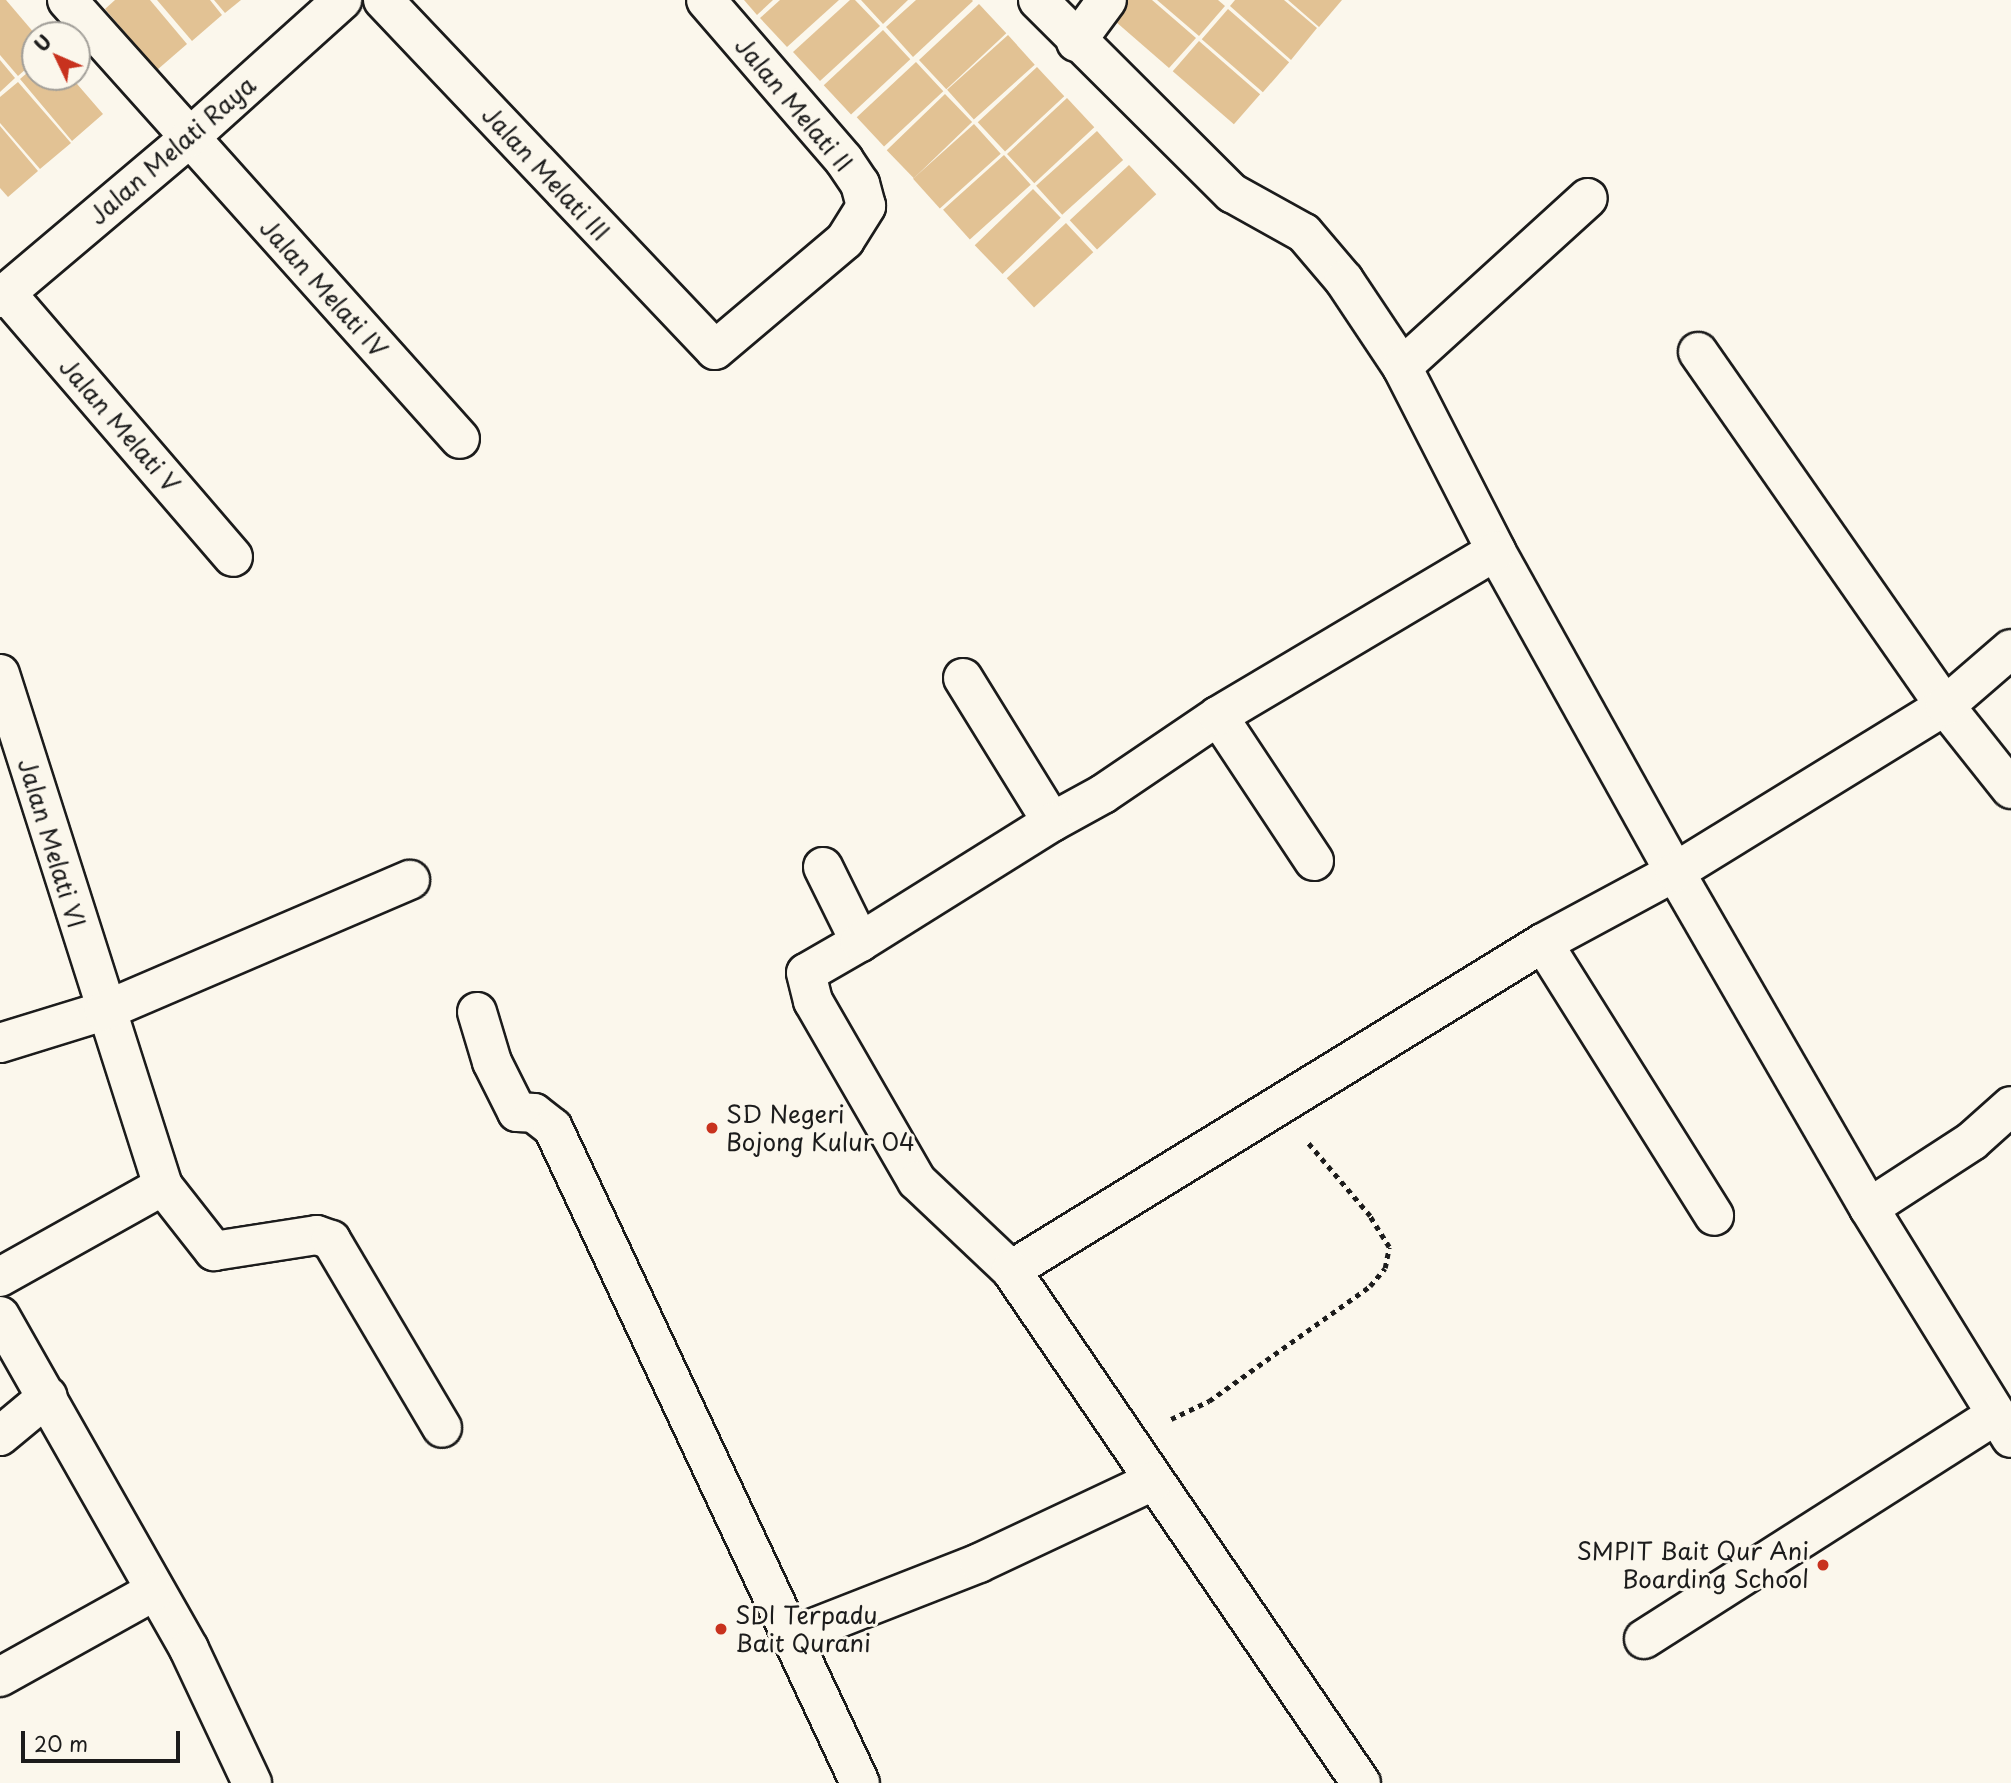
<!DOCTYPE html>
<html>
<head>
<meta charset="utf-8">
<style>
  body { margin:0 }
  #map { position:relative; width:2011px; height:1783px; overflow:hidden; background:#fbf7ec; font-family:"Playpen Sans",sans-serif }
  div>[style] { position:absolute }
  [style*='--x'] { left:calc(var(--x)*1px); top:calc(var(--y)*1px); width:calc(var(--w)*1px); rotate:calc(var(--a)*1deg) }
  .building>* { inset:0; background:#e2c294; transform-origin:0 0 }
  .path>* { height:4.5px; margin-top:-2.25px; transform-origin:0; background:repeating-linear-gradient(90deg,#1c1c1c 0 5px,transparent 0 10px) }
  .roads { filter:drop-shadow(2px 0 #1c1c1c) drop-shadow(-2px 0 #1c1c1c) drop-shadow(0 2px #1c1c1c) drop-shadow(0 -2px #1c1c1c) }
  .minor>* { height:38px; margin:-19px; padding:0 19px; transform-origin:19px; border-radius:19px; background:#fbf7ec }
  .dots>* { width:19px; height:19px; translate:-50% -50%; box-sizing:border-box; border:4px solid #fbf7ec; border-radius:50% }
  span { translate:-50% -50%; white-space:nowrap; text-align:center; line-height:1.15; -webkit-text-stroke:6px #fbf7ec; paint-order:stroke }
  .street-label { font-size:24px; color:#1c1c1c }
  .poi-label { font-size:24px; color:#1c1c1c }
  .left { translate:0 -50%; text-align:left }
  .right { translate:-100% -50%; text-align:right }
  .north { position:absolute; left:21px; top:21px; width:70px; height:70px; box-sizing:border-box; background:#fbf7ec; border:2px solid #a29f99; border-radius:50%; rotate:314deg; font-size:19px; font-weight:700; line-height:28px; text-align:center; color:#1c1c1c }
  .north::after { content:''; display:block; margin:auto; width:24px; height:32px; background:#c8321e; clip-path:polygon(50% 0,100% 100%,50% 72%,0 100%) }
  .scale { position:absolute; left:21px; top:1731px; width:159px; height:32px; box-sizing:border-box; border:4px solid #1c1c1c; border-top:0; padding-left:9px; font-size:21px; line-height:24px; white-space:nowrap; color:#1c1c1c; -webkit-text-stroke:5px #fbf7ec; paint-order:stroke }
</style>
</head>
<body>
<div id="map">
  <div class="building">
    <i style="clip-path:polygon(0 0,6px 0,35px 34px,35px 61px,18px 76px,0 55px)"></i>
    <i style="clip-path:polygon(115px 0,150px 0,187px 44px,157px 70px,105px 9px)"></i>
    <i style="clip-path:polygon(157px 0,210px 0,222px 15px,192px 41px)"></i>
    <i style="clip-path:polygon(214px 0,241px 0,225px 13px)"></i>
    <i style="clip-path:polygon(744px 0,773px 0,757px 15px)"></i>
    <i style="clip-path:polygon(780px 0,839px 0,787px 47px,760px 18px)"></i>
    <i style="clip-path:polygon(850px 0,855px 0,880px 26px,820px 81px,793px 52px)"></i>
    <i style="clip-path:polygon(861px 0,908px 0,883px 24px)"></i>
    <i style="clip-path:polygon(916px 0,972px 0,973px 1px,913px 57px,886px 27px)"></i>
    <i style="clip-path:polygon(1122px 0,1152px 0,1196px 38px,1169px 68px,1108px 15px)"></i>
    <i style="clip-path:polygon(1157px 0,1218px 0,1225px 6px,1199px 36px)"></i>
    <i style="clip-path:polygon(1235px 0,1284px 0,1317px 28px,1291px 60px,1230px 6px)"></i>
    <i style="clip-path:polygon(1288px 0,1342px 0,1319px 27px)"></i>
    <i style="left:979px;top:4px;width:40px;height:82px;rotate:47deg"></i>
    <i style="left:1228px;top:9px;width:81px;height:40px;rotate:41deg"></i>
    <i style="left:883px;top:30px;width:40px;height:81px;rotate:47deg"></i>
    <i style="left:1008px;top:35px;width:40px;height:82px;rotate:48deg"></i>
    <i style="left:1199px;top:41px;width:81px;height:40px;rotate:41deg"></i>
    <i style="clip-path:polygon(0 60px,15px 78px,0 92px)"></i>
    <i style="left:916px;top:62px;width:40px;height:81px;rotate:47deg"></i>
    <i style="clip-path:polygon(35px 66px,35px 77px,71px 77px,103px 114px,72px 141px,20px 79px)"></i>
    <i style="left:1037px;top:67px;width:40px;height:81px;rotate:47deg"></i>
    <i style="clip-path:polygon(18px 82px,71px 143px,40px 169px,0 123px,0 97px)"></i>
    <i style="left:945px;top:94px;width:39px;height:81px;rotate:46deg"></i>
    <i style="left:1067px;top:98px;width:40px;height:82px;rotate:47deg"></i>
    <i style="left:974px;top:124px;width:40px;height:82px;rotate:48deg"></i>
    <i style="clip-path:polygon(0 126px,38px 171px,8px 197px,0 188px)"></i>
    <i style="left:1097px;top:131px;width:39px;height:82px;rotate:48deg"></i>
    <i style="left:1004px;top:155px;width:40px;height:82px;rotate:48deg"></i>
    <i style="left:1129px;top:165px;width:40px;height:81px;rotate:47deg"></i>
    <i style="left:1033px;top:189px;width:40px;height:81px;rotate:46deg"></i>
    <i style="left:1066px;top:223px;width:40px;height:81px;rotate:47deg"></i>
  </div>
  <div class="path">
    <i style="--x:1171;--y:1419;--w:42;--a:-25.3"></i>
    <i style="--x:1209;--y:1401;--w:198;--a:-35.5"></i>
    <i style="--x:1370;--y:1286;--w:23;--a:-50"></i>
    <i style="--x:1385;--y:1268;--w:21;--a:-79"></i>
    <i style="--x:1389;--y:1247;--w:36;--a:-122"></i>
    <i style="--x:1370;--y:1216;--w:97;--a:-130.4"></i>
  </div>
  <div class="roads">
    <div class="minor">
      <i style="--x:67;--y:0;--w:589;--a:48.16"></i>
      <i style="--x:383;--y:0;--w:482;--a:46.5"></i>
      <i style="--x:715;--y:350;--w:170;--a:-40.2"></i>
      <i style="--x:845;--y:240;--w:40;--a:-58"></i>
      <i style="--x:866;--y:206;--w:23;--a:-105"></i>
      <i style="--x:860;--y:184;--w:29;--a:-124"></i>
      <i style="--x:844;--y:160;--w:211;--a:-130.8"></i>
      <i style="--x:1038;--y:0;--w:274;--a:44.9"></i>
      <i style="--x:1232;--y:193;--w:82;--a:29.1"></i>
      <i style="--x:1304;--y:233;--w:62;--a:49.6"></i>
      <i style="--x:1344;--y:280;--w:105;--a:56.3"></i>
      <i style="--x:1402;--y:367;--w:207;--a:62.9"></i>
      <i style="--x:1496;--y:551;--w:368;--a:60.9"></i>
      <i style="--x:1675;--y:872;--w:388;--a:60"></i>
      <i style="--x:1869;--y:1208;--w:270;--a:58.3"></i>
      <i style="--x:1076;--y:42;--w:52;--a:-53.6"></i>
      <i style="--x:6;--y:293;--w:348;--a:49.3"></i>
      <i style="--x:0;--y:298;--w:248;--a:-40.2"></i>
      <i style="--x:189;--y:138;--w:206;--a:-42"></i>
      <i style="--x:1698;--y:352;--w:432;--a:55.1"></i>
      <i style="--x:1945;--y:706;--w:106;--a:51.5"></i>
      <i style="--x:1402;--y:367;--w:251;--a:-42.3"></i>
      <i style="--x:0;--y:674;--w:537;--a:72.34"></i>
      <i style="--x:163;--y:1186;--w:83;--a:51.9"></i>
      <i style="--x:214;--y:1251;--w:104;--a:-8.8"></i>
      <i style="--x:317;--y:1235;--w:15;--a:20"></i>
      <i style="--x:331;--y:1240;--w:218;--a:59.4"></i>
      <i style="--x:963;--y:678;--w:169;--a:58.3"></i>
      <i style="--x:1052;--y:822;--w:58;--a:-28.8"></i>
      <i style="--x:1103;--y:794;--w:139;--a:-34.1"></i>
      <i style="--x:1314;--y:861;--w:174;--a:-123.5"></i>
      <i style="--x:1218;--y:716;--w:323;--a:-30.7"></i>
      <i style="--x:823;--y:867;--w:84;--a:63.7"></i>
      <i style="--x:860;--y:942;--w:62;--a:150.1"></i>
      <i style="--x:806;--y:973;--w:29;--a:76"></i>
      <i style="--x:813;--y:1001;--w:208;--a:60"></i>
      <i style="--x:917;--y:1181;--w:129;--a:43.4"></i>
      <i style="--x:1011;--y:1270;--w:624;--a:-31.58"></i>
      <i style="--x:1543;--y:943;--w:150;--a:-28.3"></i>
      <i style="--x:1675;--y:872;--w:317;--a:-31.6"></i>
      <i style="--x:1945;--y:706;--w:87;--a:-40.8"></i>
      <i style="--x:860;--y:942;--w:226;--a:-32"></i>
      <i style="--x:1543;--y:943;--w:322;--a:57.9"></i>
      <i style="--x:477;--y:1012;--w:52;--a:73.3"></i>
      <i style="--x:492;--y:1062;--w:56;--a:63.4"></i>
      <i style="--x:517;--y:1112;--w:17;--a:3"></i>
      <i style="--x:534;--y:1113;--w:24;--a:38"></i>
      <i style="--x:553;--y:1128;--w:723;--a:64.89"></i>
      <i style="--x:0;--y:1043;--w:109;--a:-17.1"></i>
      <i style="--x:104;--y:1011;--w:333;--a:-23.2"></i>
      <i style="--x:1869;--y:1208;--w:123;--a:-33"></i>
      <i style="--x:1972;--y:1141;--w:52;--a:-41.9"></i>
      <i style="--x:1011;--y:1270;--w:621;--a:55.7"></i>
      <i style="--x:0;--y:1277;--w:187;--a:-29.2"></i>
      <i style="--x:0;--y:1316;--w:383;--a:60.4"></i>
      <i style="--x:189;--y:1649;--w:148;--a:64.8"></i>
      <i style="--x:0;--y:1436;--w:62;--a:-39.8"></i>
      <i style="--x:793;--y:1636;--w:200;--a:-21.4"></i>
      <i style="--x:979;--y:1563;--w:192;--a:-25.2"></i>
      <i style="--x:1644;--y:1639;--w:417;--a:-32.5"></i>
      <i style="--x:0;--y:1677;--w:175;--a:-29.1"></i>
    </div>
  </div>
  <div class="dots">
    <i style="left:712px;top:1128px;background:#c8321e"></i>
    <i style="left:1823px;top:1565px;background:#c8321e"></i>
    <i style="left:721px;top:1629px;background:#c8321e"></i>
  </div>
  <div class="street-label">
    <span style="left:794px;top:104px;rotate:50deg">Jalan Melati II</span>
    <span style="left:172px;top:150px;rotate:-41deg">Jalan Melati Raya</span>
    <span style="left:546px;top:173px;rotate:47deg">Jalan Melati III</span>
    <span style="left:324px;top:288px;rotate:48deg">Jalan Melati IV</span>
    <span style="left:120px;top:425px;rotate:49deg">Jalan Melati V</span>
    <span style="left:52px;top:843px;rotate:73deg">Jalan Melati VI</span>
  </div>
  <div class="poi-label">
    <span class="left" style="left:726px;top:1128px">SD Negeri<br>Bojong Kulur 04</span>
    <span class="right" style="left:1809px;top:1565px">SMPIT Bait Qur Ani<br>Boarding School</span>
    <span class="left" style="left:735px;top:1629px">SDI Terpadu<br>Bait Qurani</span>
  </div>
  <div class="north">U</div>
  <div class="scale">20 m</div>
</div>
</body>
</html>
